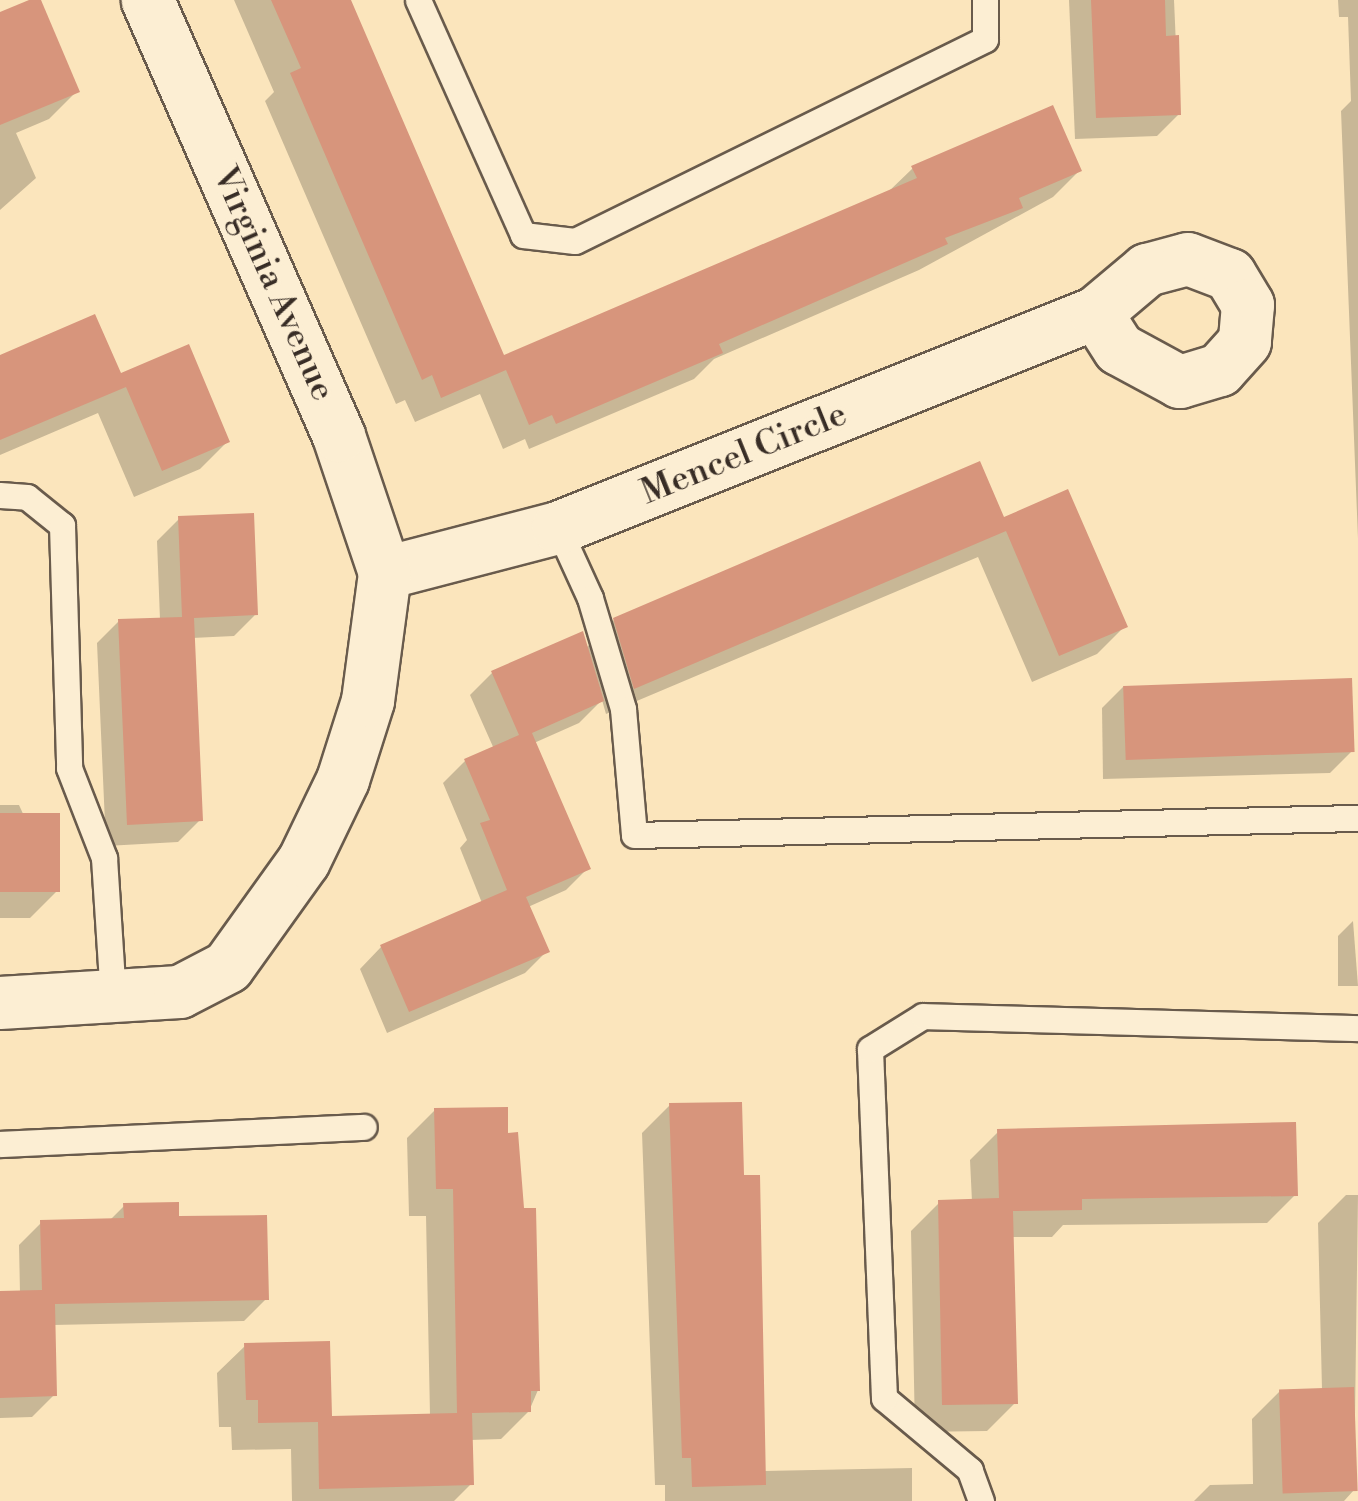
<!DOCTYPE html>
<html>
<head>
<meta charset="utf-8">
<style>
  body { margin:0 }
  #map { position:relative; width:1358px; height:1501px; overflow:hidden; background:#fbe5bc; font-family:"Libre Bodoni",serif }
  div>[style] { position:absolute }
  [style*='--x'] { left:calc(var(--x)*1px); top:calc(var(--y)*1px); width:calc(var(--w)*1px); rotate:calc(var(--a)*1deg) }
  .shadow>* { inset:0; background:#0003 }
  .building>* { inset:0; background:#d7957c; transform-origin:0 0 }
  .roads { filter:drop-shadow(2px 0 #695b4c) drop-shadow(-2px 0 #695b4c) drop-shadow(0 2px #695b4c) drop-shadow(0 -2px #695b4c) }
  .lane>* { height:25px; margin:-12.5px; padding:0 12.5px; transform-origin:12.5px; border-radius:12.5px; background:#fceed3 }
  .street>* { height:52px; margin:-26px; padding:0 26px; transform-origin:26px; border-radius:26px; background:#fceed3 }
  span { translate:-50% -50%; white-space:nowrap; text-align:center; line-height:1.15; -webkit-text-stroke:8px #fceed3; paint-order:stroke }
  .street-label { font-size:35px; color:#382d26 }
</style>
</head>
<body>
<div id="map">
  <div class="shadow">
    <i style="clip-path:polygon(38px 0,77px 91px,49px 119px,16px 133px,36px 178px,0 210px,0 15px)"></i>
    <i style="clip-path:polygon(234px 0,348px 0,503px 358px,886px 194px,913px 168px,1079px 171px,1053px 197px,919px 270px,714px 359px,694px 379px,529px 449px,525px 439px,503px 449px,480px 394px,415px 422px,405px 400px,396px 404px,265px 101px,274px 92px)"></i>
    <i style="clip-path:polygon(1069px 0,1174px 0,1179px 114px,1157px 136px,1075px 139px)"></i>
    <i style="clip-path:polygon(1338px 0,1358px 0,1358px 539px,1341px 111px,1351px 101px,1348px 17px,1339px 17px)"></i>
    <i style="clip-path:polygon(0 357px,120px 376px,227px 442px,200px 469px,134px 497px,98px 413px,0 455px)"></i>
    <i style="clip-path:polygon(179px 519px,256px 614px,234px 636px,192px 638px,200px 820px,178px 842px,106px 846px,97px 643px,119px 621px,160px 620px,157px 541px)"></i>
    <i style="clip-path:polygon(1002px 520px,1125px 626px,1097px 654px,1032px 682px,978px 557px,606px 714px,602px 700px,579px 723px,534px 743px,588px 868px,566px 890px,528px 907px,547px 951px,525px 973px,387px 1033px,360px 969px,381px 947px,482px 903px,460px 848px,467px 840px,443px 783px,465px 761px,494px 749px,470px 695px,492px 673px,585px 649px,614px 620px)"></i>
    <i style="clip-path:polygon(1124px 686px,1352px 751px,1330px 773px,1103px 779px,1102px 708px)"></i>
    <i style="clip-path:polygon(0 805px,19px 805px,58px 890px,30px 918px,0 918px)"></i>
    <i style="clip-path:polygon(1353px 921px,1358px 986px,1338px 986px,1338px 936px)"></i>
    <i style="clip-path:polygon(670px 1105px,742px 1178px,764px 1471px,912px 1468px,912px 1501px,665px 1501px,665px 1485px,655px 1485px,642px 1133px)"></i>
    <i style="clip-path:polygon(435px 1110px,538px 1390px,529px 1411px,501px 1439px,470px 1440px,471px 1484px,454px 1501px,292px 1501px,291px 1449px,232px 1450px,231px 1427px,219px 1427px,217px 1373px,245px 1346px,330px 1418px,430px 1416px,426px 1216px,409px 1216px,407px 1138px)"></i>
    <i style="clip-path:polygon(998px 1132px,1295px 1195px,1267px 1223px,1063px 1225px,1052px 1237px,1011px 1237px,1015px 1403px,987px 1431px,915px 1432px,911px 1231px,939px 1203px,972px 1202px,970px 1160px)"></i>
    <i style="clip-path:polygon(1346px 1195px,1358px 1195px,1354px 1490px,1344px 1501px,1194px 1501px,1210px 1485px,1253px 1484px,1252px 1419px,1280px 1391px,1322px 1390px,1318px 1223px)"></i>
    <i style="clip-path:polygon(124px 1206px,177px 1219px,266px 1299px,244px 1321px,53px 1325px,54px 1395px,32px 1417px,0 1418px,0 1294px,20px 1293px,19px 1245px,41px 1223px,109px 1221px)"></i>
  </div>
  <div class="building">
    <i style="clip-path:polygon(29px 0,41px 0,80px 92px,0 125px,0 12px)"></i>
    <i style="clip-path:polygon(271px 0,351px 0,504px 355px,917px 178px,911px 166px,1053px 105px,1082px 171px,1019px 198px,1023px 208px,945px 238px,948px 244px,719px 344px,723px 353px,556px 424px,552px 415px,529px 425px,506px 370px,441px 398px,432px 375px,422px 380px,290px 73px,301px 68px)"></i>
    <i style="clip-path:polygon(1091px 0,1165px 0,1166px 36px,1179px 35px,1181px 115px,1096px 118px)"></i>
    <i style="clip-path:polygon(95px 314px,121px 373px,189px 344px,230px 442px,162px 471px,126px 387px,0 440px,0 355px)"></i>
    <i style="clip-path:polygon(980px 461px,1004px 517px,1068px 489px,1128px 627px,1059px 656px,1006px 531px,634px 689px,613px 618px)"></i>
    <i style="clip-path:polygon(254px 513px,258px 615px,194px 618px,203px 821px,127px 825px,118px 619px,182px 617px,178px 516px)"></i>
    <i style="clip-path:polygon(583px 631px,604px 701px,532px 733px,591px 869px,526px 897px,550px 952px,409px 1012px,380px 945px,507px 890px,480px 823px,490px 820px,464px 759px,519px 735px,491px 671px)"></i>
    <i style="left:1352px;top:678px;width:74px;height:229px;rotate:88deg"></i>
    <i style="left:0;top:813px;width:60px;height:79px"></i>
    <i style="clip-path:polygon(742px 1102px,744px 1175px,760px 1175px,766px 1485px,692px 1487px,691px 1458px,682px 1458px,669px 1103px)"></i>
    <i style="clip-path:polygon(508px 1107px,508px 1133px,518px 1132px,524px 1208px,536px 1208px,540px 1391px,531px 1391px,531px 1412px,472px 1413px,474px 1485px,319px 1489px,318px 1422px,258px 1423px,258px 1400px,246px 1400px,244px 1343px,330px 1341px,332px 1416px,457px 1413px,453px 1189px,436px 1189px,434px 1108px)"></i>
    <i style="clip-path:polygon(1296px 1122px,1298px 1196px,1082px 1199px,1082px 1210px,1013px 1211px,1018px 1404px,942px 1405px,938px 1200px,999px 1198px,997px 1129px)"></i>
    <i style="clip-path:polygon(179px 1202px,179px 1216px,267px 1215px,269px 1300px,55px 1304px,57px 1396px,0 1398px,0 1291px,42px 1290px,40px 1220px,124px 1218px,123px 1203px)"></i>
    <i style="left:1354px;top:1387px;width:104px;height:75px;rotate:88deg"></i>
  </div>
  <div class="roads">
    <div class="lane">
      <i style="--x:418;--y:0;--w:257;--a:65.9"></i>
      <i style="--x:523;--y:235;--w:52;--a:6.6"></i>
      <i style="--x:575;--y:241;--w:457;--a:-26.2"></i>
      <i style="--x:985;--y:39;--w:39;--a:-90"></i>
      <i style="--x:0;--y:495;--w:27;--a:4"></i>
      <i style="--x:27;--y:497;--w:45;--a:38.7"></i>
      <i style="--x:62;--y:525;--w:243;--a:88.3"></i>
      <i style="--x:69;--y:768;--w:97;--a:68.7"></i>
      <i style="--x:104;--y:858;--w:141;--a:86.3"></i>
      <i style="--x:558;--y:528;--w:77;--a:65.4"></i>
      <i style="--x:590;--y:598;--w:116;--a:73.4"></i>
      <i style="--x:623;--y:709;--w:126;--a:85"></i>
      <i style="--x:634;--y:835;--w:724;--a:-1.35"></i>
      <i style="--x:0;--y:1144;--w:364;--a:-2.7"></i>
      <i style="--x:981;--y:1501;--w:33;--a:-110"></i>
      <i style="--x:970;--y:1470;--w:112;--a:-140.1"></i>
      <i style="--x:884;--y:1398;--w:349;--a:-92.3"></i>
      <i style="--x:870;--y:1049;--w:62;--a:-31.9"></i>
      <i style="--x:923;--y:1016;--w:435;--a:1.6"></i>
    </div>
    <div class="street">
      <i style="--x:385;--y:573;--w:179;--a:-14.6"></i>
      <i style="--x:558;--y:528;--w:579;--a:-21.78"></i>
      <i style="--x:1096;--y:313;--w:67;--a:-40.1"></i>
      <i style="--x:1147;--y:270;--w:42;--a:-15"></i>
      <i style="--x:1188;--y:259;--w:45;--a:20.9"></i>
      <i style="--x:1230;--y:275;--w:35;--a:59"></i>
      <i style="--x:1248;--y:305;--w:37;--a:95"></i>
      <i style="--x:1245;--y:342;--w:38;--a:132"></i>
      <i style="--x:1220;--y:370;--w:42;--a:163.3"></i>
      <i style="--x:1180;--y:382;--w:69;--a:-151.6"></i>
      <i style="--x:1119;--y:349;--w:43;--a:-122.6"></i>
      <i style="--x:0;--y:1003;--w:180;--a:-3.5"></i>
      <i style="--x:180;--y:992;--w:54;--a:-27.5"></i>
      <i style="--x:228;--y:967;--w:130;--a:-54.4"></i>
      <i style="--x:304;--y:861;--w:90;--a:-64.3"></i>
      <i style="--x:343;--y:780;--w:83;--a:-72.4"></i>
      <i style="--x:368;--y:701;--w:129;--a:-82.4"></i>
      <i style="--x:385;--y:573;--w:145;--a:-108.6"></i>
      <i style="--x:339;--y:436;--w:476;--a:-113.7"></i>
    </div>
  </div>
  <div class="street-label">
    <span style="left:273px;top:284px;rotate:66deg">Virginia Avenue</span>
    <span style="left:744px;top:454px;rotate:-22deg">Mencel Circle</span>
  </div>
</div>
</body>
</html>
